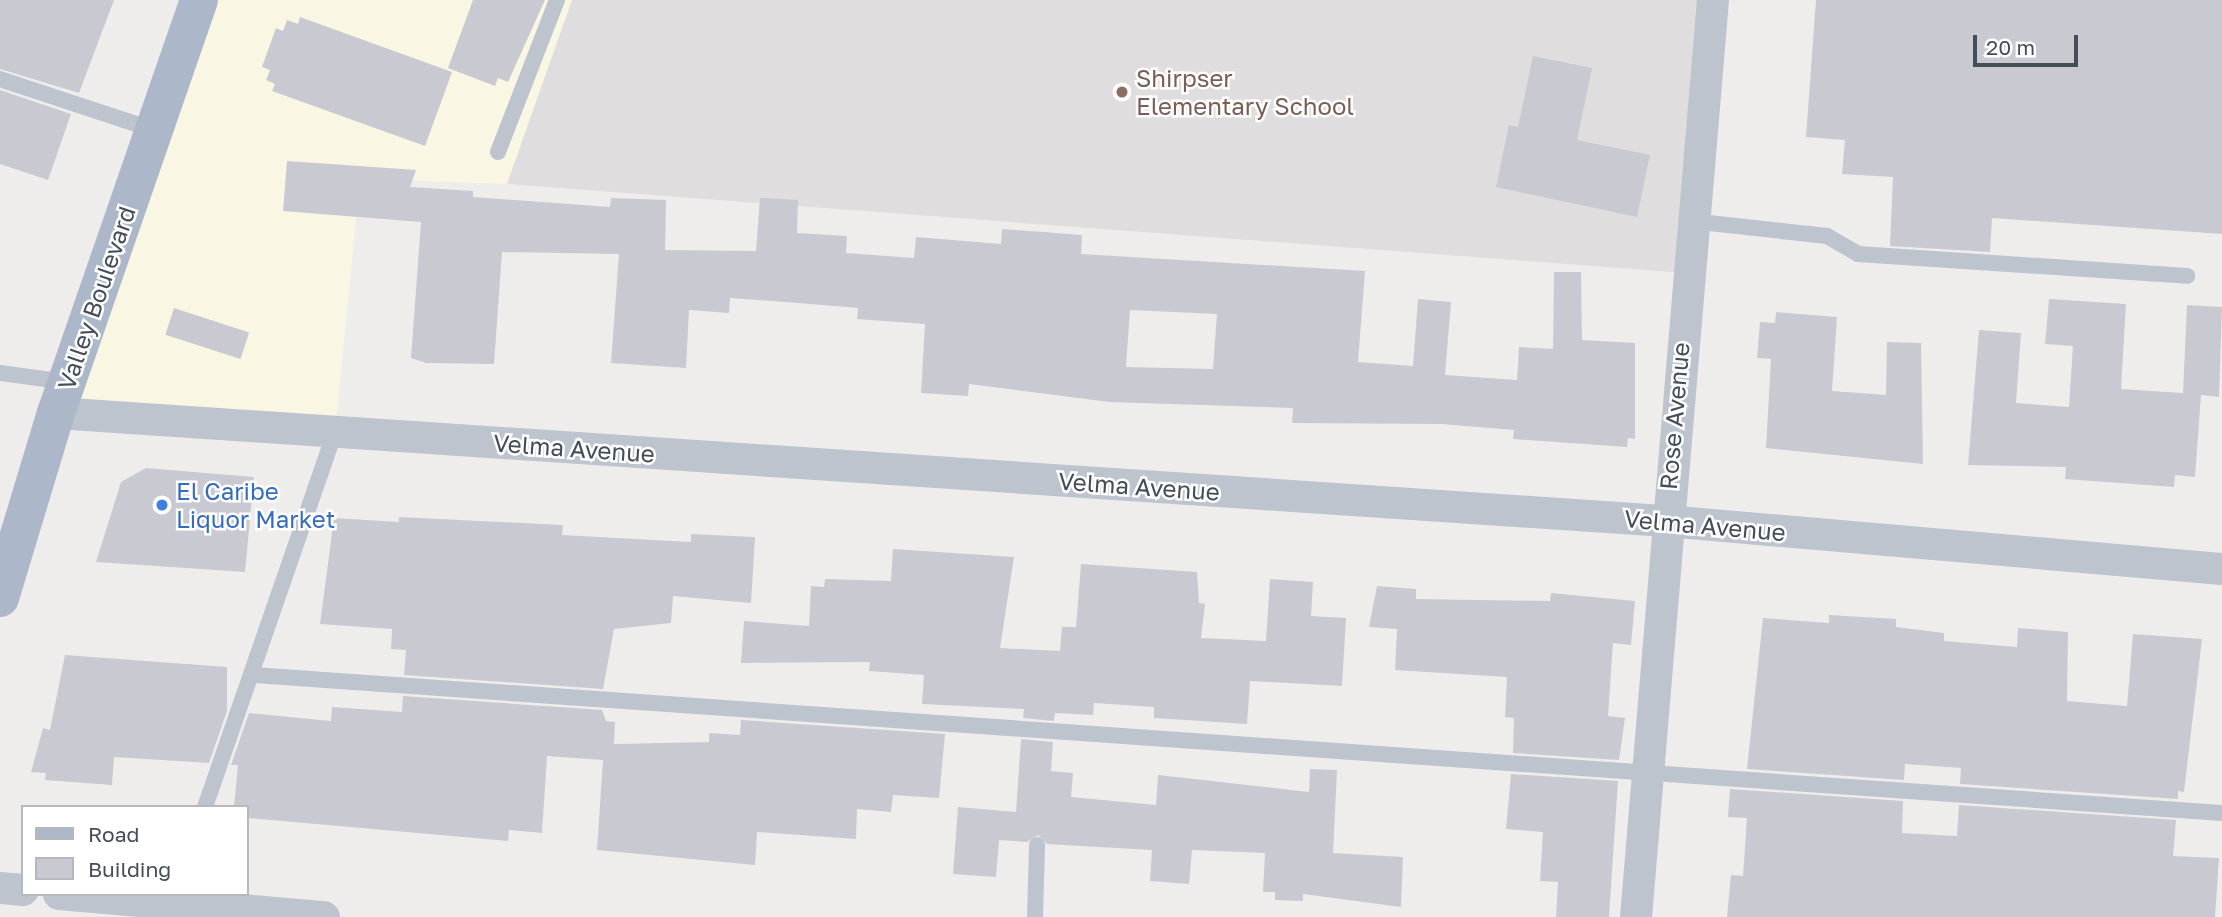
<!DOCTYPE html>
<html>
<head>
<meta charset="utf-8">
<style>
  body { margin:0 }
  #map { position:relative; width:2222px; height:917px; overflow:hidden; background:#efecec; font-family:"Golos Text",sans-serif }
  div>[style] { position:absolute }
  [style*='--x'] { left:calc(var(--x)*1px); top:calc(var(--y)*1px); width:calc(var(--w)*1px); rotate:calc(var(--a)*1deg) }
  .commercial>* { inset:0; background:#faf6e4 }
  .education>* { inset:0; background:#dfdddd }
  .building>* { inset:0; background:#c9cad1; transform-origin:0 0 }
  .lane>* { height:16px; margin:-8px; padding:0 8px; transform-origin:8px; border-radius:8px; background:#bdc4ce }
  .street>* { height:32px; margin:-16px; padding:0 16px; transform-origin:16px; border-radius:16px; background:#bdc4ce }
  .primary>* { height:38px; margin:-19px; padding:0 19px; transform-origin:19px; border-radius:19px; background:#acb8ca }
  .dots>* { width:19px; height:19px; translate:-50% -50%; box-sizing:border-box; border:4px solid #fff; border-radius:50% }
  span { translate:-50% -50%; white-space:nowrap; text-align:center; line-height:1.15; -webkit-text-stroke:5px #fff; paint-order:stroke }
  .education-label { font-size:24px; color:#785e54 }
  .left { translate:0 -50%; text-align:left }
  .street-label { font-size:24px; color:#454d58 }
  .shop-label { font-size:24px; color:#366cbe }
  .legend { position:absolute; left:21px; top:805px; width:228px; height:91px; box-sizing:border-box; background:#fff; border:2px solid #b5b8bc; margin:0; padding:9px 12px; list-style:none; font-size:21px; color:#454d58 }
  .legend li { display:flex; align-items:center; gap:14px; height:35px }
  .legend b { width:35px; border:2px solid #b5b8bc }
  .scale { position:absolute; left:1973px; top:35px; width:105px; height:32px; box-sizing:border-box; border:4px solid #454d58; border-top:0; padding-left:9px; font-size:21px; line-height:24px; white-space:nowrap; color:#454d58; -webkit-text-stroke:5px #fff; paint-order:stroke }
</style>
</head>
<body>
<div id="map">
  <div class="commercial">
    <i style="clip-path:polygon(200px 0,572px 0,507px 184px,360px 179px,335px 432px,56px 413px)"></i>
  </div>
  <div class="education">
    <i style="clip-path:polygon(572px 0,1713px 0,1686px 273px,507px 184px)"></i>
  </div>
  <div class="building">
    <i style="clip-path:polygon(0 0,114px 0,79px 93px,0 69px)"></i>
    <i style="clip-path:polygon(473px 0,545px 0,508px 82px,498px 78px,495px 86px,448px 68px)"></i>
    <i style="clip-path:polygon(1816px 0,2222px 0,2222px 234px,1992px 218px,1990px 252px,1890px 246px,1893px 177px,1842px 174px,1845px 140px,1806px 137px)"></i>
    <i style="clip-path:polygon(300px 17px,452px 72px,425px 146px,272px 91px,275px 84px,266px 80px,270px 70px,262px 67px,276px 28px,283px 31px,287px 20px,298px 24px)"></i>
    <i style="clip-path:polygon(1533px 56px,1592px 68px,1577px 140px,1650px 155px,1637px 217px,1496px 187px,1509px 125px,1518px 127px)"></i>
    <i style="clip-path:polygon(0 90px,71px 114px,48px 180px,0 164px)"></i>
    <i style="clip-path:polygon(evenodd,287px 161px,416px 170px,410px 187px,473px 191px,473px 197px,610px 207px,611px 198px,666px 200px,665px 250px,756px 251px,760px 198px,798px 200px,797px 233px,847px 236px,846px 253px,914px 258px,916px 237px,1001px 244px,1002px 229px,1082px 235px,1081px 254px,1365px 271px,1358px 362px,1413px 366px,1418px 299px,1451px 302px,1445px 375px,1517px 380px,1519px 347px,1553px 349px,1554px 272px,1581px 272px,1582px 340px,1635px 343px,1635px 439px,1628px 438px,1627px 447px,1513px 439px,1514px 430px,1441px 424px,1292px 423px,1293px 408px,1109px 402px,969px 384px,968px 396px,921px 393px,925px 324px,857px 319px,858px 308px,798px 303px,730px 298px,729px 313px,689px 310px,686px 368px,611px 363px,619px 254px,502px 252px,494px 364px,426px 363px,411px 358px,421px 222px,283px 211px,287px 161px,1130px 310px,1217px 314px,1213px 369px,1126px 367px,1130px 310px)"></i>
    <i style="clip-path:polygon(2049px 299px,2126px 304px,2121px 389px,2183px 393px,2187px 305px,2222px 307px,2219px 397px,2201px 395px,2195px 477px,2175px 475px,2174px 487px,2065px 479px,2066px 467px,1968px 465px,1979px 330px,2021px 333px,2016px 403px,2069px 407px,2073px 346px,2045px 344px)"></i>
    <i style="left:174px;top:308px;width:79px;height:28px;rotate:18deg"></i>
    <i style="clip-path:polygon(1776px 312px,1837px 317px,1832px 391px,1886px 395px,1887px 342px,1921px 343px,1923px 464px,1766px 448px,1771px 359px,1757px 358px,1760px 322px,1775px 323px)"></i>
    <i style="clip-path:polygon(146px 468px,254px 477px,245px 572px,96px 562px,121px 482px)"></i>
    <i style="clip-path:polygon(399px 517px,563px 525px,562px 535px,691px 542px,691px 534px,755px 537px,751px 603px,673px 596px,671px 623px,614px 629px,603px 689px,404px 675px,406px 650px,391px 649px,392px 629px,320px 624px,334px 518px,399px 522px)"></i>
    <i style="clip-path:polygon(893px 549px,1014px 557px,1000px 648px,1060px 651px,1062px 627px,1076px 627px,1081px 564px,1197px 572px,1199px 603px,1205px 604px,1201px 638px,1266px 641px,1270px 579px,1313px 582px,1311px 616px,1346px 618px,1342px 686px,1250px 681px,1247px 724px,1154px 718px,1154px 707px,1094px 703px,1093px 715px,1055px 713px,1054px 721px,1023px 718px,1024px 709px,922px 704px,924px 675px,869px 671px,870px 662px,741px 663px,744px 621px,809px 626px,811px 586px,824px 587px,825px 579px,891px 581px)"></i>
    <i style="clip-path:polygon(1377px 586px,1416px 589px,1416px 599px,1550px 601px,1551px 593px,1635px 601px,1631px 645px,1613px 643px,1608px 716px,1625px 718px,1619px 760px,1513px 753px,1514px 718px,1505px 717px,1507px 677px,1395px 670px,1397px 629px,1369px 627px)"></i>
    <i style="clip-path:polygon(1829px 615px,1896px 619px,1896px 627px,1944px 633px,1944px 641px,2017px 647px,2018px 628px,2068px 632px,2067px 701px,2127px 706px,2133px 634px,2202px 639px,2184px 792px,2178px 791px,2178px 799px,1960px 784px,1961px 768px,1905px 764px,1904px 780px,1747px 769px,1763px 618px,1829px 623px)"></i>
    <i style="clip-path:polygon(65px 655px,227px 667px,227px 711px,209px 763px,114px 757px,112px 785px,45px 780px,46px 773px,31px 772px,43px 728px,50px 730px)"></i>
    <i style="clip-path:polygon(403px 696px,602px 710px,606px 721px,615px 722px,614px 744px,709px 742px,709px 733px,740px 735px,741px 720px,945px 734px,939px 798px,893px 795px,891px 812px,857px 809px,856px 839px,757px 832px,755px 865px,597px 850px,603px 760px,547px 756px,542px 833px,509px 830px,508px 841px,247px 818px,247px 807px,234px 807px,238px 765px,231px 765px,249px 713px,331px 721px,332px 707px,402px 712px)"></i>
    <i style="clip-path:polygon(1021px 739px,1053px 742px,1051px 771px,1073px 773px,1071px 797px,1156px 805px,1158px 775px,1309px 792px,1310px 769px,1337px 770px,1333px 853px,1403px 857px,1401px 907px,1303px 894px,1303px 901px,1275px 900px,1275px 892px,1263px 892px,1265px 853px,1192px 850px,1189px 884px,1150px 881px,1152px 850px,1047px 844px,1038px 835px,1027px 842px,999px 840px,996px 877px,953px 874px,958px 807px,1016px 812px)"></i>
    <i style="clip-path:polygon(1511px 774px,1618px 781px,1609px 917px,1556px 917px,1558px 882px,1540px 881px,1543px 832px,1506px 829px)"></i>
    <i style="clip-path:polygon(1730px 789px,1903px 801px,1902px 833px,1957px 836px,1959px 805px,2176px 820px,2173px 856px,2219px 858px,2215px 917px,1727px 917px,1731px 875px,1743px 876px,1747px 818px,1728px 817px)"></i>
  </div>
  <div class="lane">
    <i style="--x:0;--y:79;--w:162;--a:18.3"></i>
    <i style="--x:498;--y:152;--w:163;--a:-68.8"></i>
    <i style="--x:1691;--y:221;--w:137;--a:6.3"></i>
    <i style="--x:1827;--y:236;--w:36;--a:30"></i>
    <i style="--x:1858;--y:254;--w:330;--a:3.8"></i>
    <i style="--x:0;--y:373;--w:68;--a:7.7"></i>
    <i style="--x:253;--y:675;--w:1974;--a:4.01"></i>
    <i style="--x:205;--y:807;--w:397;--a:-70.9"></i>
    <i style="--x:1035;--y:917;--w:72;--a:-88.4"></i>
  </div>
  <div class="street">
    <i style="--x:56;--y:413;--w:1614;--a:3.84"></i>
    <i style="--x:1666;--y:521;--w:558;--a:4.93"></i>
    <i style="--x:0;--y:888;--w:23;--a:5"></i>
    <i style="--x:59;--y:894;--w:266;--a:5"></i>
    <i style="--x:1636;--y:917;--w:920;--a:-85.2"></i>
  </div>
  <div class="primary">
    <i style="--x:0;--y:598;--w:193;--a:-73.2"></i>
    <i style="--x:56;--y:413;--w:437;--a:-70.9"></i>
  </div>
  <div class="dots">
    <i style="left:1122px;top:92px;background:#8d6e63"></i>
    <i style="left:162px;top:505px;background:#3f7fe0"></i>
  </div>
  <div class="education-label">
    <span class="left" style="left:1136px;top:92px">Shirpser<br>Elementary School</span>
  </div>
  <div class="street-label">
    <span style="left:96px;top:298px;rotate:-71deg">Valley Boulevard</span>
    <span style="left:1674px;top:416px;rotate:-85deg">Rose Avenue</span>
    <span style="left:574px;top:448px;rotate:4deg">Velma Avenue</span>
    <span style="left:1139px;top:486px;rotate:4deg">Velma Avenue</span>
    <span style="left:1705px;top:525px;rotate:5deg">Velma Avenue</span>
  </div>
  <div class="shop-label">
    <span class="left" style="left:176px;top:505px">El Caribe<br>Liquor Market</span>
  </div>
  <ul class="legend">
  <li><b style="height:9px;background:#acb8ca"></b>Road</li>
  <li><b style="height:19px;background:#c9cad1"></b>Building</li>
  </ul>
  <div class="scale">20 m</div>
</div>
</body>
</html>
